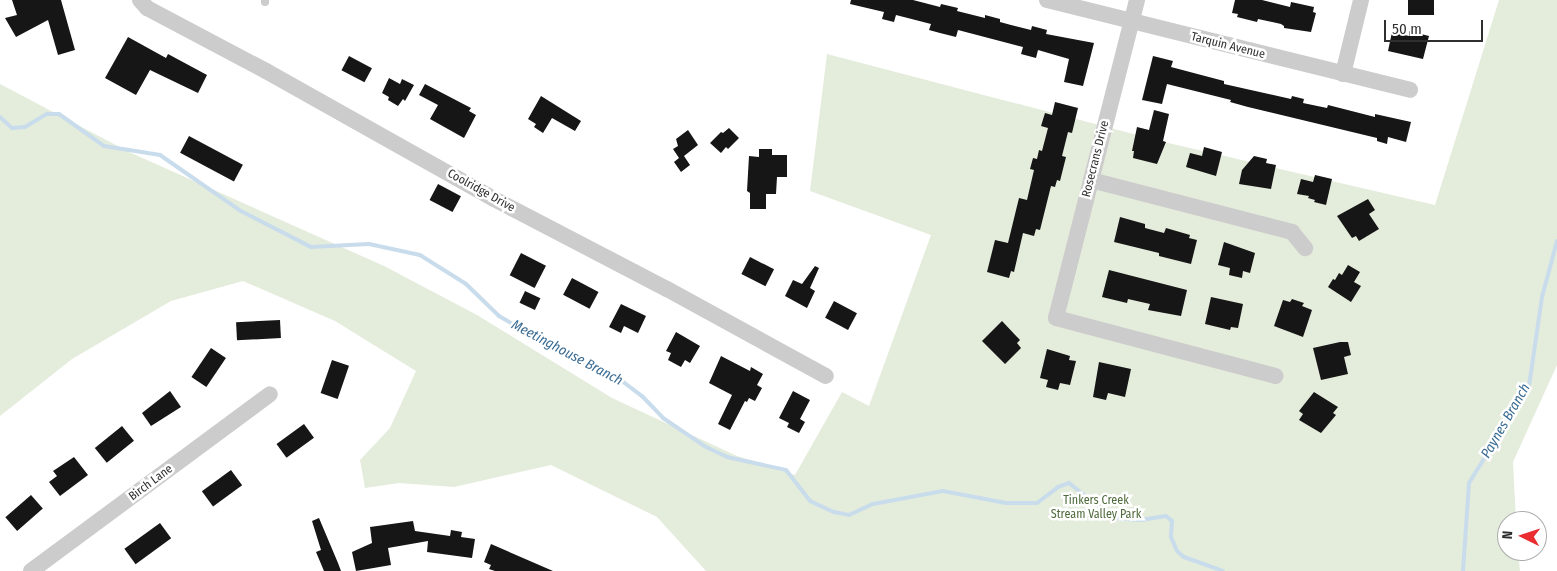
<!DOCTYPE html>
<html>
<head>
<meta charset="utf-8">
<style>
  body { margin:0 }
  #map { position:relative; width:1557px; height:571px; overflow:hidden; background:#fff; font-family:"Fira Sans Condensed",sans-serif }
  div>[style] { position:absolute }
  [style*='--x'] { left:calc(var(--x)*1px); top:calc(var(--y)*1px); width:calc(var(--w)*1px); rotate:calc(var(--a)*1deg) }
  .green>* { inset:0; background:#e4ecdc }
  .stream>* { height:4px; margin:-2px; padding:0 2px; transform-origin:2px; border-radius:2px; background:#c8dcec }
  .building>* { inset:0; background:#161616; transform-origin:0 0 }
  .lane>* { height:8px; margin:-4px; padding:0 4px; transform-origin:4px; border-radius:4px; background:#ccc }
  .street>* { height:16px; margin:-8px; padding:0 8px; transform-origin:8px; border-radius:8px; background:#ccc }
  span { translate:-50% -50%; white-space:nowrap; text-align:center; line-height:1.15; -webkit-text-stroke:5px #fff; paint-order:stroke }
  .street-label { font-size:12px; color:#2f2f2f }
  .park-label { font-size:12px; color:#4f6b3b }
  .water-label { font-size:14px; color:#3b6c93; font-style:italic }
  .north { position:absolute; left:1497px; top:511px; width:50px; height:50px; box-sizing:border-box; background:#fff; border:1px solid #acacac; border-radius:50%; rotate:274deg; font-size:14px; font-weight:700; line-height:20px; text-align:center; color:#2f2f2f }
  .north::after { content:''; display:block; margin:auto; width:18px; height:22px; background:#e92d31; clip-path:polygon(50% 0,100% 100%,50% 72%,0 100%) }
  .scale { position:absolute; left:1384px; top:20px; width:99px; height:22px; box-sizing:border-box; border:2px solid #2f2f2f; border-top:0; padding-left:6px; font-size:15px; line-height:18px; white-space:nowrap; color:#2f2f2f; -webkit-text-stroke:4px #fff; paint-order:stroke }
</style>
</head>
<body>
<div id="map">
  <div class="green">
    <i style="clip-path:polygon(1499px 0,1557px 0,1557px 365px,1513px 462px,1516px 521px,1507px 521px,1507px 551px,1518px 551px,1520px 571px,706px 571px,657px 517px,551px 465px,454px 487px,399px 483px,365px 488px,360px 460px,390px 428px,416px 371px,335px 321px,243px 281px,171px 301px,72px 359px,0 416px,0 84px,129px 152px,384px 266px,477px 315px,612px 398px,737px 456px,795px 475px,842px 392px,869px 406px,931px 235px,810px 191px,827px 54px,1164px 142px,1435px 205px)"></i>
  </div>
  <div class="stream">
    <i style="--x:0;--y:117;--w:16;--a:43"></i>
    <i style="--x:12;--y:128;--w:13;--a:-4"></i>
    <i style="--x:25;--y:127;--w:26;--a:-31"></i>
    <i style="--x:47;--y:114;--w:12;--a:0"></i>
    <i style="--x:59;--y:114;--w:55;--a:35.4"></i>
    <i style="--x:104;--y:146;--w:57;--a:9.1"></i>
    <i style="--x:160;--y:155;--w:98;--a:34.7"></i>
    <i style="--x:241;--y:211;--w:79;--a:27.2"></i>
    <i style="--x:311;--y:247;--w:58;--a:-3"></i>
    <i style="--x:369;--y:244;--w:52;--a:12.2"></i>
    <i style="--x:420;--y:255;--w:54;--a:32.2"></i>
    <i style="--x:466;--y:284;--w:46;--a:44.1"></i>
    <i style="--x:499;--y:316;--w:78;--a:30.2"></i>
    <i style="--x:566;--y:355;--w:57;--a:23.9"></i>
    <i style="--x:618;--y:378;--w:30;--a:37"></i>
    <i style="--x:642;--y:396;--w:30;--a:46"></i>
    <i style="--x:663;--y:418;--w:52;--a:34"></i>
    <i style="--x:706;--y:447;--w:23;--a:25"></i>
    <i style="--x:727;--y:457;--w:60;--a:12.4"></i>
    <i style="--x:786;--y:470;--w:39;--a:52"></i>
    <i style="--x:810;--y:501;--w:26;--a:25"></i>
    <i style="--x:834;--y:512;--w:15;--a:11"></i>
    <i style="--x:849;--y:515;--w:26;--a:-25"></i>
    <i style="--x:873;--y:504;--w:71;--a:-10.5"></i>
    <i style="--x:943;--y:491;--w:64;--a:10.8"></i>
    <i style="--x:1006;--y:503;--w:31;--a:0"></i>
    <i style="--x:1037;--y:503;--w:26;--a:-37"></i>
    <i style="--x:1058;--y:487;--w:12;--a:-20"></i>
    <i style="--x:1069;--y:483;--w:56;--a:38.5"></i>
    <i style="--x:1113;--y:518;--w:28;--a:4"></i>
    <i style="--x:1141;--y:520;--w:25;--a:-9"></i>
    <i style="--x:1166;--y:516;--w:8;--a:40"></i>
    <i style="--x:1172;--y:521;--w:16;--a:94"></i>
    <i style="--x:1171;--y:537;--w:15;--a:67"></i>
    <i style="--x:1177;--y:551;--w:9;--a:41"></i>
    <i style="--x:1184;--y:557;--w:41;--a:19.7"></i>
    <i style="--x:1463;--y:571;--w:88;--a:-86.1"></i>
    <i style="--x:1469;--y:483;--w:114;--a:-58.3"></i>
    <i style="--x:1529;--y:386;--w:90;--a:-81.7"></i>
    <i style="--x:1542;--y:297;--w:58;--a:-75"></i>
  </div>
  <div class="building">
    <i style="clip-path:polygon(12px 0,61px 0,75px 50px,58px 55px,48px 20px,16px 37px,5px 18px,17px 15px)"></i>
    <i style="clip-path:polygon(851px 0,913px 0,940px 7px,941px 4px,958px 8px,957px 11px,985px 18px,985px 15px,1000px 19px,1000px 22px,1011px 25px,1031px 30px,1032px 26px,1047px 30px,1046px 34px,1094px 43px,1083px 86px,1064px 82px,1069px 59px,1038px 50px,1036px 58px,1021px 54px,1023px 47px,958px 30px,956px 37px,940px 33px,929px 30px,931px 24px,896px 15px,894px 22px,882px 19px,884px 12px,850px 4px)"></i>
    <i style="clip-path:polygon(1235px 0,1262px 0,1290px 7px,1291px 2px,1314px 7px,1313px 12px,1316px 13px,1311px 32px,1284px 28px,1284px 26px,1281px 24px,1258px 19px,1257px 22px,1237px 17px,1238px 14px,1232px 13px)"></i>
    <i style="left:1408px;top:0;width:26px;height:15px"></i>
    <i style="clip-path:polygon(1409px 31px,1429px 36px,1423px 59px,1388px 51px,1392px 32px,1409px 36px)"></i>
    <i style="clip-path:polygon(128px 37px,166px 58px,168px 54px,207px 75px,198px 93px,150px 70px,136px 95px,105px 78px)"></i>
    <i style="left:349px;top:56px;width:26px;height:16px;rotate:28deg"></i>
    <i style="clip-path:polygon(1153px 56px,1173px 61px,1171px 67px,1224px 81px,1224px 84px,1291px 99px,1292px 96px,1304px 99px,1303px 103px,1327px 108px,1328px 105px,1375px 117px,1375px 114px,1411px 122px,1406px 142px,1388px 137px,1387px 144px,1377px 141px,1377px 138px,1248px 107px,1230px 102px,1231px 100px,1167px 84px,1162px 104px,1142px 100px)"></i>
    <i style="clip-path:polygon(389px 78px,400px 84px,402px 79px,414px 85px,405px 101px,403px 99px,398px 106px,388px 100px,389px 97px,382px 93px)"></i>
    <i style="clip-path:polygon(425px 84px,471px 108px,469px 111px,476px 115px,464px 138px,430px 119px,438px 105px,419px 95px)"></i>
    <i style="clip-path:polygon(541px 96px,581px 121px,575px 131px,552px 118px,543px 133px,534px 127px,536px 124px,528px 119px)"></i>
    <i style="clip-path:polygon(1055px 102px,1078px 108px,1072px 133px,1068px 132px,1062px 156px,1066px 157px,1060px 181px,1057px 180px,1055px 187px,1051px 186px,1040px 230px,1036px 229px,1034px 236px,1023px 233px,1014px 272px,1011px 271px,1009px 278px,987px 272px,995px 240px,1008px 243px,1019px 198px,1027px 200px,1034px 170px,1030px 169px,1033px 158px,1037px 159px,1039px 150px,1042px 151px,1048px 128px,1041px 126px,1045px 113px,1052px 115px)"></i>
    <i style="clip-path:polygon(1154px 110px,1169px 114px,1163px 141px,1166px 142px,1157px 164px,1133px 158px,1134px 151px,1132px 151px,1137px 127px,1149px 130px)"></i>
    <i style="clip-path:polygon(729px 128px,739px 138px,728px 149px,726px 147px,721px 153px,710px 143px,721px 132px,723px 133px)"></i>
    <i style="clip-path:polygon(688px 130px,698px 145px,684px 156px,690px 165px,681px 172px,674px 162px,679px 158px,673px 149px,678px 146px,676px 139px)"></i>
    <i style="left:189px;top:136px;width:61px;height:19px;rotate:28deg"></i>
    <i style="clip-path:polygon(1204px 147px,1222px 152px,1216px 176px,1186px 167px,1190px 153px,1202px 156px)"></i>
    <i style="clip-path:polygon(759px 149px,772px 149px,772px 155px,787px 155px,787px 177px,777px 177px,776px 194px,766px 194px,766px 209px,750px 209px,750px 193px,747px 191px,749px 156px,759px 157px)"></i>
    <i style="clip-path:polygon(1254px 156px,1267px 159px,1266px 163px,1276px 165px,1271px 189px,1239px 184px,1242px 170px)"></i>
    <i style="clip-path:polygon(1315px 175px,1332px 179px,1326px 205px,1314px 202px,1315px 200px,1308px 198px,1309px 196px,1297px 194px,1301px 179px,1313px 182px)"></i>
    <i style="left:438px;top:184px;width:26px;height:18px;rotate:28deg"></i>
    <i style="clip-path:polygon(1368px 199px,1375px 210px,1369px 214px,1379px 229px,1359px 241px,1356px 236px,1352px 238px,1337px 216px)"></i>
    <i style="clip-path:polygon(1120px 217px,1145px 224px,1145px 228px,1164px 233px,1166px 228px,1190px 235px,1189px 238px,1197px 240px,1191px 264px,1159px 256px,1159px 253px,1114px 242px)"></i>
    <i style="clip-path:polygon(1224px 242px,1255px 253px,1250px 273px,1243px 271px,1242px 278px,1229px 275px,1230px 268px,1218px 265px)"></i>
    <i style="left:521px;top:253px;width:28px;height:25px;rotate:27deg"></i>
    <i style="left:750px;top:257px;width:27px;height:19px;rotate:27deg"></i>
    <i style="clip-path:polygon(1348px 265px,1360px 272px,1354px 282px,1361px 286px,1351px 302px,1328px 287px,1333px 279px,1335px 280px,1339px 273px,1342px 275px)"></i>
    <i style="clip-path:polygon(815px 266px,819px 268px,810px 288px,815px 291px,807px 308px,785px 296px,793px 280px,802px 284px)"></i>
    <i style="clip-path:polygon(1109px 270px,1187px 290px,1181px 316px,1148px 310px,1150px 304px,1128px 299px,1127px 303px,1102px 297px)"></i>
    <i style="left:572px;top:278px;width:30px;height:19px;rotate:28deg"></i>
    <i style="left:525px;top:291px;width:17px;height:13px;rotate:25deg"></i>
    <i style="clip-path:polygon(1211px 297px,1243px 304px,1238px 328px,1231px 327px,1230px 330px,1205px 324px)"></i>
    <i style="clip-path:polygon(1292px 299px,1304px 303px,1302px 306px,1312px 310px,1303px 337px,1274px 326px,1283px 300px,1290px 302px)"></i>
    <i style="left:834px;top:301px;width:26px;height:19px;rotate:28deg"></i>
    <i style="clip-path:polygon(621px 304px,646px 316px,638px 333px,624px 326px,621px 333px,609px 327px)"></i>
    <i style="left:280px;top:320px;width:18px;height:44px;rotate:87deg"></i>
    <i style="clip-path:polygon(1002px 321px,1020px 340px,1017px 343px,1021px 348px,1005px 364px,982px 341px)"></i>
    <i style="clip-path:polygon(676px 332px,700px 346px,690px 363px,685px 360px,681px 367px,668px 360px,671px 353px,666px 351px)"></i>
    <i style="clip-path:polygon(1340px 342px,1348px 342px,1351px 355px,1344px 357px,1348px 374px,1321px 380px,1313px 348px)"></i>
    <i style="left:211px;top:348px;width:18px;height:35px;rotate:34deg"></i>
    <i style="clip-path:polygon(1047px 349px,1070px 356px,1069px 360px,1076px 361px,1070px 385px,1060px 383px,1058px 390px,1046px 387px,1048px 380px,1040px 378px)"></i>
    <i style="clip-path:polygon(721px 356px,750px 371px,751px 367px,763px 374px,757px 385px,762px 388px,755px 401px,749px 398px,747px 402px,745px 401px,730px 430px,718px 424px,732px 395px,709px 383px)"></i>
    <i style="left:332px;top:360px;width:18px;height:35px;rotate:19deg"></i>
    <i style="clip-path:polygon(1099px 362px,1131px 369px,1125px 397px,1108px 393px,1106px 400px,1093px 397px)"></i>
    <i style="clip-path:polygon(170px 391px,181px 407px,151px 426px,142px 413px)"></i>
    <i style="clip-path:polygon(793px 391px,810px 400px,800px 419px,805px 422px,799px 433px,787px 427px,789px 423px,779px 418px)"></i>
    <i style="clip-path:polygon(1314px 392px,1338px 407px,1333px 413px,1336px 415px,1321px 433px,1299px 420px,1303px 414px,1299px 411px)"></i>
    <i style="left:304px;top:424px;width:17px;height:34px;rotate:54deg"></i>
    <i style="left:122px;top:426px;width:19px;height:35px;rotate:51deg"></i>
    <i style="clip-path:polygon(74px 457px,88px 475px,60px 496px,49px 482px,57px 476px,53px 471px)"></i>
    <i style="left:231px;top:470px;width:19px;height:36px;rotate:54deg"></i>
    <i style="left:31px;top:495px;width:18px;height:34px;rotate:49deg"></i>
    <i style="clip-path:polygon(319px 518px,338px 563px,341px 571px,324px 571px,316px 552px,321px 550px,312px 521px)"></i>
    <i style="clip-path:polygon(413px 521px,415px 531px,450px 536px,451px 530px,462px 532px,461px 537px,475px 539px,472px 558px,427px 552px,428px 541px,388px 548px,391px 565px,356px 571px,352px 552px,372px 543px,370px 527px)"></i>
    <i style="left:160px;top:523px;width:19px;height:44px;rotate:54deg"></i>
    <i style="clip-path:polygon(491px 544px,553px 571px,495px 571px,489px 569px,491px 565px,484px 562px)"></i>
  </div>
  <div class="lane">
    <i style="--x:265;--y:0;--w:2;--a:90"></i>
  </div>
  <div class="street">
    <i style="--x:140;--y:0;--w:11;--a:49"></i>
    <i style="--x:147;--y:8;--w:135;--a:27.9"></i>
    <i style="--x:266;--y:71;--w:261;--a:29.3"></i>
    <i style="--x:494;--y:199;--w:195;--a:27.5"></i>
    <i style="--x:667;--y:289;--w:181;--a:28.7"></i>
    <i style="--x:1047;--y:0;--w:374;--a:13.9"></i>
    <i style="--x:1137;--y:0;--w:328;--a:104.3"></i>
    <i style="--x:1056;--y:318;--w:227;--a:14.8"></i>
    <i style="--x:1343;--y:74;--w:76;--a:-76.3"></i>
    <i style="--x:1091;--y:180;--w:208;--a:14.5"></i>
    <i style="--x:1292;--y:232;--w:21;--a:51"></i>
    <i style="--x:31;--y:571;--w:297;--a:-36.5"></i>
  </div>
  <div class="street-label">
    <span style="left:1228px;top:46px;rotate:14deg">Tarquin Avenue</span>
    <span style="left:1096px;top:159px;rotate:-76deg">Rosecrans Drive</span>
    <span style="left:481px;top:191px;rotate:29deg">Coolridge Drive</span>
    <span style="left:151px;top:483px;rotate:-37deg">Birch Lane</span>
  </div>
  <div class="park-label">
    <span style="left:1096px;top:508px">Tinkers Creek<br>Stream Valley Park</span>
  </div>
  <div class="water-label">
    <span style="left:567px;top:353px;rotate:28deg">Meetinghouse Branch</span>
    <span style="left:1506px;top:421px;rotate:-60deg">Paynes Branch</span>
  </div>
  <div class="north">N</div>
  <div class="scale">50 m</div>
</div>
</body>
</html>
